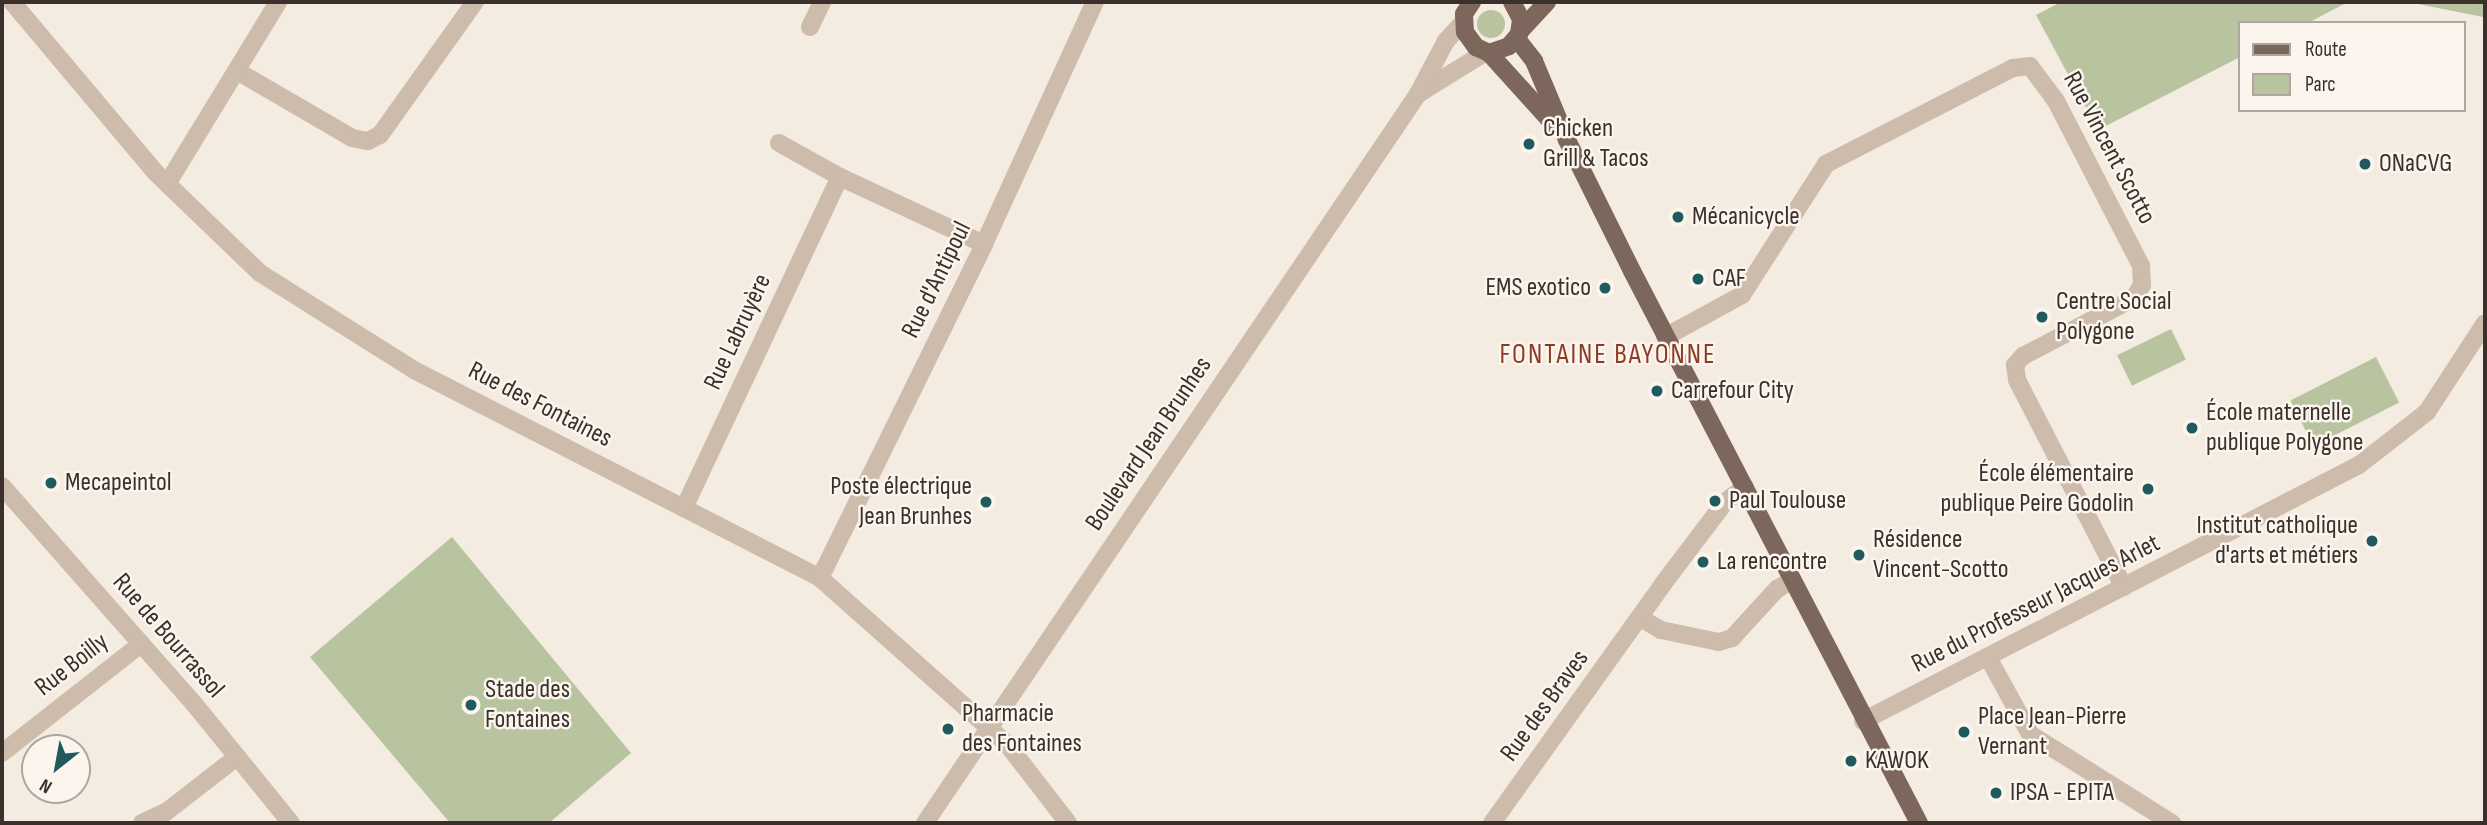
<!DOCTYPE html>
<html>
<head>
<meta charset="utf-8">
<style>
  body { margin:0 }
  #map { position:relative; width:2487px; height:825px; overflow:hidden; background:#f4ebe1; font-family:"Sofia Sans Condensed",sans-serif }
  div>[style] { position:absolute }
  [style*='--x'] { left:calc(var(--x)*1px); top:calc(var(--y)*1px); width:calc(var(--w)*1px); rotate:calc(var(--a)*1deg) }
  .green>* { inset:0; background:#b8c4a0; transform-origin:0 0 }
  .round { border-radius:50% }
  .minor>* { height:18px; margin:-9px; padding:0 9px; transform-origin:9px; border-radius:9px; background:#cdbbac }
  .major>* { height:18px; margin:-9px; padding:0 9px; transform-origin:9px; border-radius:9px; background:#7d675c }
  .dots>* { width:19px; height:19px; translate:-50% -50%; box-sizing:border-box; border:4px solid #fbf5ee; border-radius:50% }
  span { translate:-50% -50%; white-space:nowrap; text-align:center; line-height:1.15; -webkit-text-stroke:5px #fbf5ee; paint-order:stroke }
  .poi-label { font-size:26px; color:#3b302b }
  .left { translate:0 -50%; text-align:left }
  .right { translate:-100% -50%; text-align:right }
  .street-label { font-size:26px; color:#3b302b }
  .neighbourhood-label { font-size:28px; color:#8c3b22; letter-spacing:2px }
  .frame { position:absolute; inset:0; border:4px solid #3b302b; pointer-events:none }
  .legend { position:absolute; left:2238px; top:21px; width:228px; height:91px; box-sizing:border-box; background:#fbf5ee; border:2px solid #aea6a0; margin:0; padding:9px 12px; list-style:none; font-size:21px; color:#3b302b }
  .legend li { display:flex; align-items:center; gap:14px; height:35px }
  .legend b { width:35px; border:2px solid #aea6a0 }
  .north { position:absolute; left:21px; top:734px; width:70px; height:70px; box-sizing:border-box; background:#fbf5ee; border:2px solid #aea6a0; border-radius:50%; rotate:211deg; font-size:19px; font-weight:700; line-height:28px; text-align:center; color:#3b302b }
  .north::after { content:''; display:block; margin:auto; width:24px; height:32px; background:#1f5a5e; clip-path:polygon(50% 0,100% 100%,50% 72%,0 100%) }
</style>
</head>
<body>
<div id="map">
  <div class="green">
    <i style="clip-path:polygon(2061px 2px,2346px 2px,2346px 3px,2308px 23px,2240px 23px,2240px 57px,2098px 130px,2036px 15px)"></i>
    <i style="clip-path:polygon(2408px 2px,2485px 2px,2485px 3px,2483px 17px)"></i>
    <i class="round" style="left:1477px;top:10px;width:28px;height:28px"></i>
    <i style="left:2171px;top:329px;width:34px;height:60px;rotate:64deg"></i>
    <i style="left:2376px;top:357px;width:51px;height:96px;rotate:63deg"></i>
    <i style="clip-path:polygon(452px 537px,631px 753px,549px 823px,450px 823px,310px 657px)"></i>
  </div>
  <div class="minor">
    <i style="--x:12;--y:2;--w:224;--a:49.9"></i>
    <i style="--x:156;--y:173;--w:144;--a:43.9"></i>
    <i style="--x:260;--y:273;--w:182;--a:32.2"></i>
    <i style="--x:414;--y:370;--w:456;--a:27.1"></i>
    <i style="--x:820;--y:578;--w:250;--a:41.6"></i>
    <i style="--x:1007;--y:744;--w:100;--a:52.3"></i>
    <i style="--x:810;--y:27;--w:28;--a:-64"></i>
    <i style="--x:237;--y:71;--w:133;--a:30.2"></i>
    <i style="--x:352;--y:138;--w:16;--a:11"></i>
    <i style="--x:368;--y:141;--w:13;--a:-27"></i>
    <i style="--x:380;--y:135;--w:163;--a:-54.5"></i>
    <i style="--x:1418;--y:94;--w:80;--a:-31.7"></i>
    <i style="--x:779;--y:143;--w:70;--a:29.1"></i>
    <i style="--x:167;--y:184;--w:213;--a:-58.6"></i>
    <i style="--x:1665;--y:337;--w:88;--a:-28.6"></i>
    <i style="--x:1742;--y:295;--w:156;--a:-57.3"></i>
    <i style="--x:1826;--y:164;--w:210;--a:-27.2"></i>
    <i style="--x:2013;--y:68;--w:17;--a:-7"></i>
    <i style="--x:2030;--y:66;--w:44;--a:53.4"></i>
    <i style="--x:2056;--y:101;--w:186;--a:62.7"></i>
    <i style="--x:2141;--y:266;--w:19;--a:87"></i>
    <i style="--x:2142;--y:285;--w:15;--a:122"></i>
    <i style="--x:2134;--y:298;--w:125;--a:152.4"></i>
    <i style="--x:2023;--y:356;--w:12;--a:132"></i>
    <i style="--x:2015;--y:365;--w:15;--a:82"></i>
    <i style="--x:2017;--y:380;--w:233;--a:62.7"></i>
    <i style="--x:2;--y:486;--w:292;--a:48.6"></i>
    <i style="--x:195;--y:705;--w:152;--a:50.9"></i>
    <i style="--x:684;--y:508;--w:366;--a:-64.8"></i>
    <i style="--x:840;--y:177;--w:159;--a:25"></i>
    <i style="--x:820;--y:578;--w:372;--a:-63.8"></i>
    <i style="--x:984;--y:244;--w:266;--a:-65.4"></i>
    <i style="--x:1642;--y:619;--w:22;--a:30"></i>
    <i style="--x:1661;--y:630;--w:59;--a:11.7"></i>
    <i style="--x:1719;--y:642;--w:14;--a:-17"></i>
    <i style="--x:1732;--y:638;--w:67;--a:-47.4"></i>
    <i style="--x:1777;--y:589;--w:17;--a:-31"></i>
    <i style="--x:1989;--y:659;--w:85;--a:61.3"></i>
    <i style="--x:2030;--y:734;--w:168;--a:32.1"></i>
    <i style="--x:1863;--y:721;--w:558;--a:-27.3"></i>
    <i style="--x:2359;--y:465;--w:86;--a:-37.9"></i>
    <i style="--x:2427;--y:412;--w:106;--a:-56.9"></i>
    <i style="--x:2;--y:753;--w:177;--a:-38.1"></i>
    <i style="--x:142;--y:823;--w:26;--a:-25"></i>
    <i style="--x:166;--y:812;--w:90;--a:-37.8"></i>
    <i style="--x:925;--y:823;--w:880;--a:-55.93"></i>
    <i style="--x:1418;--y:94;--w:60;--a:-62.2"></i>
    <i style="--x:1446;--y:41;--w:25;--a:-48"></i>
    <i style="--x:1492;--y:823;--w:294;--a:-54.4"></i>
    <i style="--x:1663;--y:584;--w:103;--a:-52.9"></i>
    <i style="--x:1725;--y:502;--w:25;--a:-37"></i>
  </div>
  <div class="major">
    <i style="--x:1472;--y:2;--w:14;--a:124"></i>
    <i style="--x:1464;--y:14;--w:18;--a:87"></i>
    <i style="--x:1465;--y:32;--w:19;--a:54"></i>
    <i style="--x:1476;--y:47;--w:14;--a:25"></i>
    <i style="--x:1489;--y:53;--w:21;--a:-19"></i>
    <i style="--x:1509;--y:46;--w:16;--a:-50"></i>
    <i style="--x:1519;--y:34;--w:15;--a:-82"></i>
    <i style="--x:1521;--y:19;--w:19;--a:-118"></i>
    <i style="--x:1521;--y:30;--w:38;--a:-47"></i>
    <i style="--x:1517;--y:39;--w:28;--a:52"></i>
    <i style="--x:1534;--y:61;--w:86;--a:67.3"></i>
    <i style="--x:1567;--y:140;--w:146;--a:63.6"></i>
    <i style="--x:1632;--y:271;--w:622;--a:62.53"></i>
    <i style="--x:1489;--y:53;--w:100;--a:47.8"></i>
  </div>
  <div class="dots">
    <i style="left:1529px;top:144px;background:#1f5a5e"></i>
    <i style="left:2365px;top:164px;background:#1f5a5e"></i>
    <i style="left:1678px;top:217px;background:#1f5a5e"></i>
    <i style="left:1698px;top:279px;background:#1f5a5e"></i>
    <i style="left:1605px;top:288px;background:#1f5a5e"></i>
    <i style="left:2042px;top:317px;background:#1f5a5e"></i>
    <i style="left:1657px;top:391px;background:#1f5a5e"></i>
    <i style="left:2192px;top:428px;background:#1f5a5e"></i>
    <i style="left:51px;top:483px;background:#1f5a5e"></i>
    <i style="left:2148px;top:489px;background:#1f5a5e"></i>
    <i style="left:1715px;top:501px;background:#1f5a5e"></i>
    <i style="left:986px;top:502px;background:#1f5a5e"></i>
    <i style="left:2372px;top:541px;background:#1f5a5e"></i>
    <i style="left:1859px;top:555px;background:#1f5a5e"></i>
    <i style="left:1703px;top:562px;background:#1f5a5e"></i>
    <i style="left:471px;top:705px;background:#1f5a5e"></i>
    <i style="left:948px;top:729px;background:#1f5a5e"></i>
    <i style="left:1964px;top:732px;background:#1f5a5e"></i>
    <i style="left:1851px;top:761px;background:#1f5a5e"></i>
    <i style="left:1996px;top:793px;background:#1f5a5e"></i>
  </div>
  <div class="poi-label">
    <span class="left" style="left:1543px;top:144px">Chicken<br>Grill &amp; Tacos</span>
    <span class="left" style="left:2379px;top:164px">ONaCVG</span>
    <span class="left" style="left:1692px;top:217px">Mécanicycle</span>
    <span class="left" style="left:1712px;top:279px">CAF</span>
    <span class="right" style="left:1591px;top:288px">EMS exotico</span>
    <span class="left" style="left:2056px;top:317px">Centre Social<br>Polygone</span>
    <span class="left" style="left:1671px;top:391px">Carrefour City</span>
    <span class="left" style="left:2206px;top:428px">École maternelle<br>publique Polygone</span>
    <span class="right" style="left:2134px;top:489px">École élémentaire<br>publique Peire Godolin</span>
    <span class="left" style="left:65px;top:483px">Mecapeintol</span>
    <span class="right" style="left:972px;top:502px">Poste électrique<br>Jean Brunhes</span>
    <span class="left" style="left:1729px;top:501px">Paul Toulouse</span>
    <span class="right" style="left:2358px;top:541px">Institut catholique<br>d'arts et métiers</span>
    <span class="left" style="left:1873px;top:555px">Résidence<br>Vincent-Scotto</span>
    <span class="left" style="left:1717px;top:562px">La rencontre</span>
    <span class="left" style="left:485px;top:705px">Stade des<br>Fontaines</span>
    <span class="left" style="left:962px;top:729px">Pharmacie<br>des Fontaines</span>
    <span class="left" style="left:1978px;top:732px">Place Jean-Pierre<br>Vernant</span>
    <span class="left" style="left:1865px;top:761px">KAWOK</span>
    <span class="left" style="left:2010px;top:793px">IPSA - EPITA</span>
  </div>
  <div class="street-label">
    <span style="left:2109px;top:148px;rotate:62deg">Rue Vincent Scotto</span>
    <span style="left:937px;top:280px;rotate:-64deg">Rue d'Antipoul</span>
    <span style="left:738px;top:332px;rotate:-65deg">Rue Labruyère</span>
    <span style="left:540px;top:405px;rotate:27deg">Rue des Fontaines</span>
    <span style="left:1149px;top:444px;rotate:-56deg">Boulevard Jean Brunhes</span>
    <span style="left:2036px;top:604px;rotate:-27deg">Rue du Professeur Jacques Arlet</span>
    <span style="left:168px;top:636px;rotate:49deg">Rue de Bourrassol</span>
    <span style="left:72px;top:665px;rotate:-38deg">Rue Boilly</span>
    <span style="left:1545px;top:706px;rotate:-54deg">Rue des Braves</span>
  </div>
  <div class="neighbourhood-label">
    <span style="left:1608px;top:355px">FONTAINE BAYONNE</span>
  </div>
  <div class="frame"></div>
  <ul class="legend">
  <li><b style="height:9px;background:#7d675c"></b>Route</li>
  <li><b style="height:19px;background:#b8c4a0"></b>Parc</li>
  </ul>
  <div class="north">N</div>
</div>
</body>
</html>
